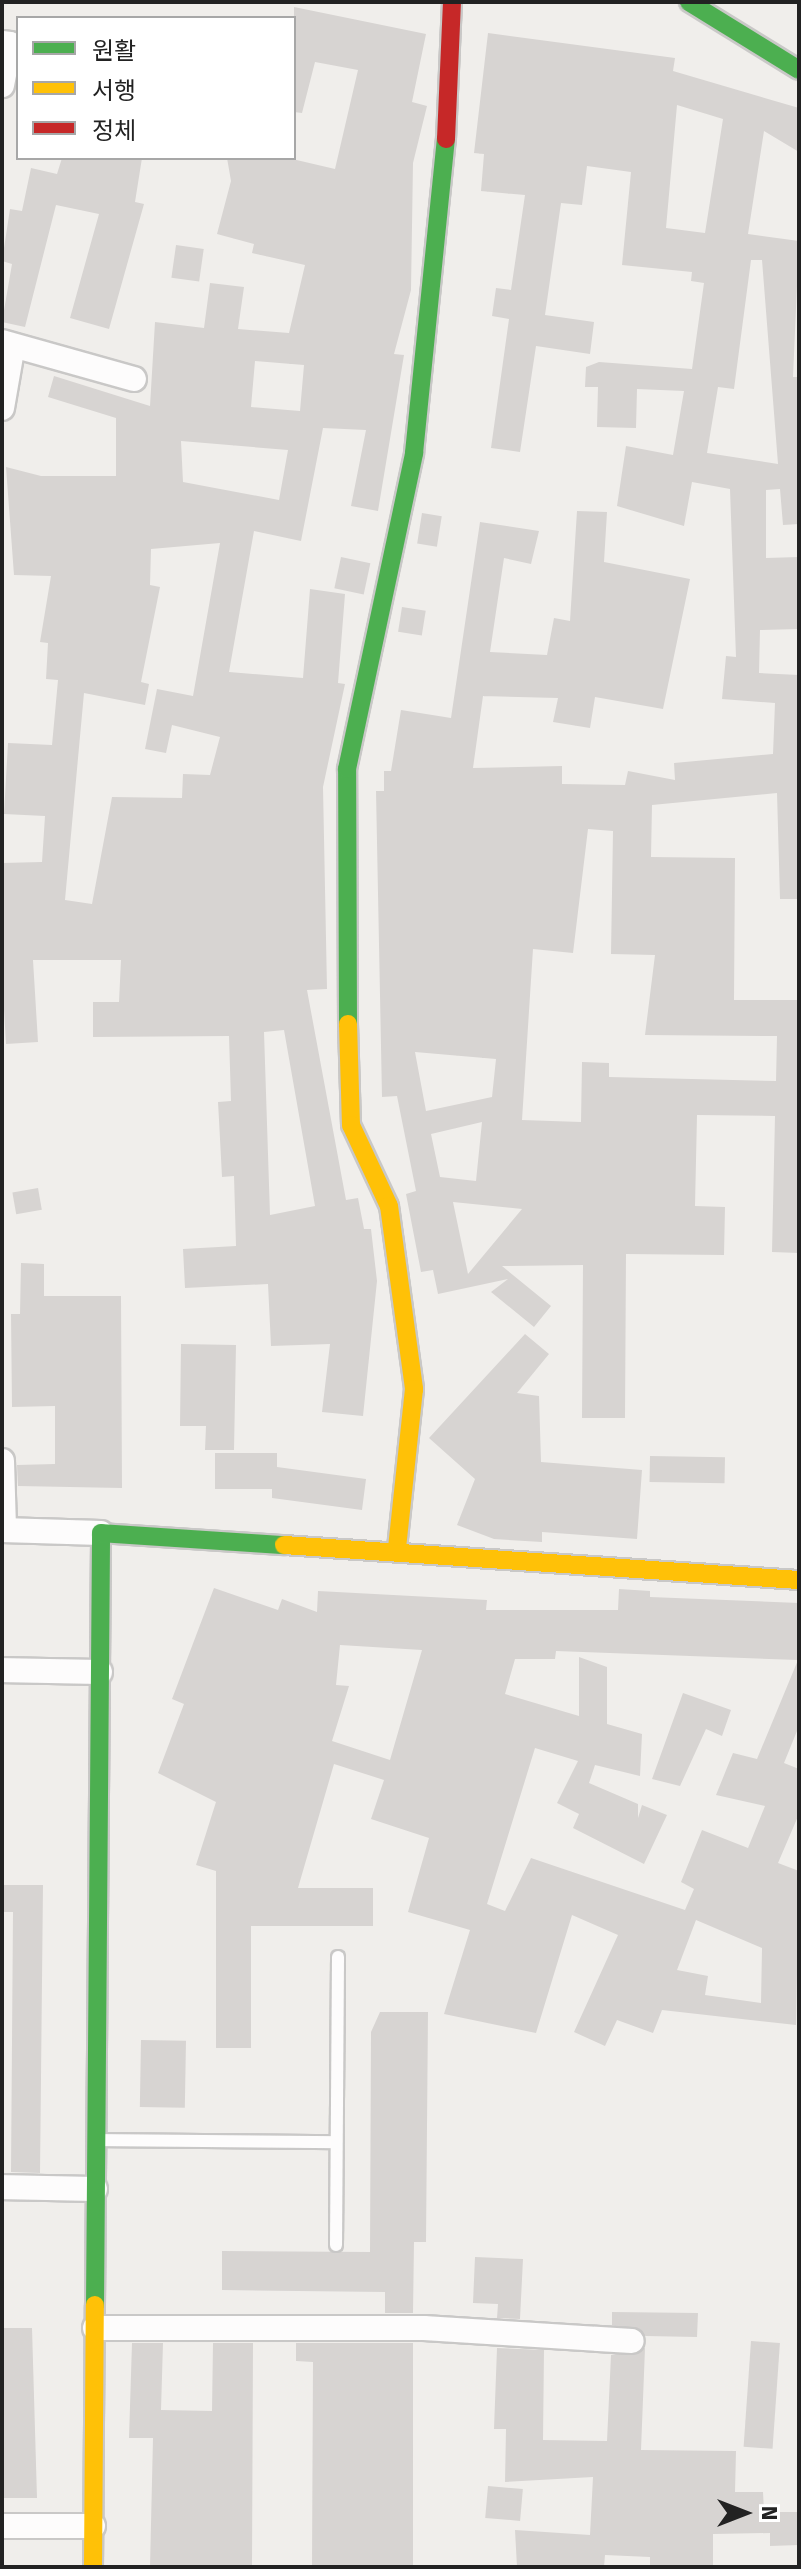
<!DOCTYPE html>
<html>
<head>
<meta charset="utf-8">
<style>
  body { margin:0 }
  #map { position:relative; width:801px; height:2569px; overflow:hidden; background:#f0eeeb; font-family:"Fira Sans","Noto Sans KR",sans-serif }
  div>[style] { position:absolute }
  [style*='--x'] { left:calc(var(--x)*1px); top:calc(var(--y)*1px); width:calc(var(--w)*1px); rotate:calc(var(--a)*1deg) }
  .building>* { inset:0; background:#d7d4d2; transform-origin:0 0 }
  .roads { filter:drop-shadow(2px 0 #c9c8c7) drop-shadow(-2px 0 #c9c8c7) drop-shadow(0 2px #c9c8c7) drop-shadow(0 -2px #c9c8c7) }
  .lane>* { height:12px; margin:-6px; padding:0 6px; transform-origin:6px; border-radius:6px; background:#fdfcfc }
  .street>* { height:24px; margin:-12px; padding:0 12px; transform-origin:12px; border-radius:12px; background:#fdfcfc }
  .fast>* { height:18px; margin:-9px; padding:0 9px; transform-origin:9px; border-radius:9px; background:#4caf50 }
  .slow>* { height:18px; margin:-9px; padding:0 9px; transform-origin:9px; border-radius:9px; background:#ffc107 }
  .jam>* { height:18px; margin:-9px; padding:0 9px; transform-origin:9px; border-radius:9px; background:#c62828 }
  span { translate:-50% -50%; white-space:nowrap; text-align:center; line-height:1.15; -webkit-text-stroke:6px #fff; paint-order:stroke }
  .frame { position:absolute; inset:0; border:4px solid #222; pointer-events:none }
  .legend { position:absolute; left:16px; top:16px; width:280px; height:144px; box-sizing:border-box; background:#fff; border:2px solid #a7a7a7; margin:0; padding:10px 14px; list-style:none; font-size:24px; color:#222 }
  .legend li { display:flex; align-items:center; gap:16px; height:40px }
  .legend b { width:40px; border:2px solid #a7a7a7 }
  .north { position:absolute; left:705px; top:2473px; width:80px; height:80px; -webkit-text-stroke:6px #fff; paint-order:stroke; rotate:90deg; font-size:22px; font-weight:700; line-height:32px; text-align:center; color:#222 }
  .north::after { content:''; display:block; margin:auto; width:28px; height:36px; background:#222; clip-path:polygon(50% 0,100% 100%,50% 72%,0 100%) }
</style>
</head>
<body>
<div id="map">
  <div class="building">
    <i style="clip-path:polygon(evenodd,294px 7px,426px 34px,412px 102px,427px 106px,413px 163px,411px 290px,394px 354px,404px 355px,378px 511px,351px 506px,366px 430px,323px 428px,301px 541px,254px 531px,229px 672px,303px 678px,310px 589px,345px 594px,338px 683px,345px 684px,323px 787px,327px 989px,307px 990px,346px 1200px,358px 1198px,364px 1229px,371px 1229px,377px 1281px,363px 1416px,322px 1412px,330px 1344px,271px 1346px,268px 1284px,185px 1288px,183px 1249px,236px 1246px,234px 1176px,222px 1177px,219px 1120px,218px 1102px,231px 1101px,229px 1036px,93px 1037px,93px 1002px,119px 1002px,121px 960px,33px 960px,38px 1042px,6px 1044px,3px 992px,2px 863px,42px 862px,45px 816px,4px 814px,8px 743px,52px 745px,58px 680px,46px 679px,48px 643px,40px 642px,51px 576px,14px 575px,6px 467px,41px 476px,116px 476px,116px 418px,48px 397px,54px 376px,150px 406px,155px 322px,204px 328px,210px 283px,244px 287px,238px 329px,289px 333px,305px 265px,252px 253px,254px 244px,217px 234px,231px 181px,227px 158px,288px 158px,335px 169px,358px 70px,315px 62px,302px 113px,294px 112px,294px 7px,255px 361px,304px 365px,300px 411px,251px 407px,255px 361px,294px 7px,181px 441px,288px 450px,279px 500px,183px 482px,181px 441px,294px 7px,220px 543px,193px 696px,157px 689px,145px 749px,166px 753px,172px 725px,220px 737px,210px 775px,183px 774px,182px 798px,112px 797px,92px 904px,65px 900px,84px 693px,145px 705px,149px 684px,141px 682px,160px 587px,150px 585px,151px 549px,220px 543px,294px 7px,284px 1030px,315px 1206px,270px 1215px,264px 1032px,284px 1030px)"></i>
    <i style="clip-path:polygon(evenodd,488px 33px,675px 58px,673px 71px,799px 108px,799px 152px,764px 131px,748px 234px,799px 241px,793px 377px,799px 377px,799px 524px,783px 525px,780px 489px,766px 490px,766px 558px,799px 557px,799px 629px,760px 630px,759px 673px,799px 675px,799px 899px,780px 899px,777px 793px,652px 805px,651px 857px,735px 858px,734px 1000px,799px 1000px,799px 1253px,772px 1252px,775px 1116px,697px 1115px,695px 1206px,725px 1207px,724px 1255px,626px 1254px,625px 1418px,582px 1418px,583px 1265px,502px 1266px,551px 1306px,534px 1327px,491px 1292px,508px 1279px,438px 1294px,433px 1270px,421px 1272px,406px 1194px,416px 1191px,397px 1096px,382px 1097px,376px 791px,384px 791px,384px 771px,391px 771px,401px 710px,451px 718px,480px 522px,539px 531px,531px 564px,504px 558px,490px 652px,547px 655px,554px 618px,570px 621px,577px 511px,607px 512px,604px 562px,690px 579px,663px 709px,595px 697px,590px 728px,553px 722px,558px 698px,483px 696px,473px 768px,562px 766px,562px 784px,625px 785px,628px 771px,675px 780px,674px 763px,773px 754px,775px 703px,722px 699px,726px 656px,736px 657px,730px 489px,692px 482px,684px 526px,617px 506px,626px 446px,673px 455px,684px 391px,637px 389px,636px 428px,597px 427px,598px 387px,585px 387px,586px 367px,599px 362px,692px 369px,704px 283px,691px 281px,692px 272px,622px 265px,631px 172px,587px 166px,582px 205px,561px 203px,545px 315px,594px 322px,590px 354px,536px 346px,520px 452px,491px 448px,509px 319px,492px 316px,496px 288px,511px 290px,525px 195px,481px 191px,484px 154px,474px 153px,488px 33px,677px 105px,723px 119px,705px 233px,666px 228px,677px 105px,488px 33px,751px 260px,762px 260px,778px 464px,707px 453px,718px 387px,734px 389px,751px 260px,488px 33px,588px 829px,613px 831px,611px 954px,655px 955px,645px 1035px,777px 1036px,776px 1081px,609px 1077px,609px 1063px,582px 1062px,581px 1122px,522px 1120px,533px 949px,573px 953px,588px 829px,488px 33px,415px 1052px,496px 1059px,492px 1097px,426px 1111px,415px 1052px,488px 33px,482px 1122px,476px 1181px,440px 1177px,431px 1134px,482px 1122px,488px 33px,453px 1202px,522px 1209px,468px 1274px,453px 1202px)"></i>
    <i style="clip-path:polygon(62px 158px,142px 158px,135px 202px,144px 204px,109px 329px,70px 318px,99px 214px,56px 205px,25px 327px,2px 322px,12px 264px,2px 261px,10px 209px,22px 211px,31px 168px,57px 174px)"></i>
    <i style="left:176px;top:245px;width:28px;height:33px;rotate:8deg"></i>
    <i style="left:422px;top:513px;width:20px;height:31px;rotate:9deg"></i>
    <i style="left:341px;top:557px;width:30px;height:32px;rotate:12deg"></i>
    <i style="left:402px;top:607px;width:24px;height:25px;rotate:9deg"></i>
    <i style="left:38px;top:1188px;width:22px;height:26px;rotate:80deg"></i>
    <i style="clip-path:polygon(21px 1263px,44px 1264px,44px 1296px,121px 1296px,122px 1488px,18px 1486px,17px 1465px,55px 1464px,55px 1406px,12px 1407px,11px 1314px,20px 1314px)"></i>
    <i style="clip-path:polygon(525px 1334px,549px 1354px,517px 1393px,539px 1396px,541px 1462px,642px 1470px,637px 1539px,542px 1532px,542px 1542px,494px 1539px,457px 1525px,475px 1479px,429px 1438px)"></i>
    <i style="clip-path:polygon(181px 1344px,236px 1345px,234px 1450px,205px 1450px,206px 1426px,180px 1426px)"></i>
    <i style="clip-path:polygon(215px 1453px,277px 1453px,277px 1467px,366px 1479px,362px 1510px,272px 1498px,272px 1489px,215px 1489px)"></i>
    <i style="left:650px;top:1456px;width:75px;height:26px;rotate:1deg"></i>
    <i style="clip-path:polygon(evenodd,214px 1588px,278px 1610px,282px 1599px,317px 1612px,318px 1591px,487px 1600px,486px 1610px,618px 1610px,619px 1589px,650px 1591px,650px 1597px,799px 1603px,799px 1726px,784px 1763px,799px 1769px,799px 1814px,778px 1863px,799px 1871px,796px 2025px,662px 2010px,653px 2033px,617px 2020px,605px 2046px,574px 2032px,618px 1935px,572px 1915px,536px 2033px,444px 2014px,470px 1930px,408px 1912px,429px 1838px,371px 1819px,384px 1780px,334px 1764px,298px 1888px,373px 1888px,373px 1926px,251px 1926px,251px 2048px,216px 2048px,216px 1871px,196px 1865px,216px 1802px,158px 1773px,184px 1704px,172px 1699px,214px 1588px,340px 1645px,422px 1650px,390px 1760px,332px 1741px,349px 1686px,336px 1685px,340px 1645px,214px 1588px,556px 1651px,798px 1660px,757px 1759px,733px 1753px,716px 1795px,765px 1806px,748px 1848px,702px 1830px,681px 1882px,694px 1889px,685px 1910px,531px 1858px,505px 1911px,487px 1904px,535px 1748px,578px 1761px,557px 1803px,579px 1814px,573px 1828px,644px 1864px,667px 1815px,642px 1805px,638px 1818px,638px 1804px,589px 1783px,595px 1765px,640px 1776px,642px 1734px,607px 1724px,607px 1667px,579px 1657px,579px 1716px,505px 1694px,515px 1659px,555px 1659px,556px 1651px,214px 1588px,696px 1920px,762px 1948px,761px 2003px,705px 1995px,708px 1976px,677px 1970px,696px 1920px)"></i>
    <i style="clip-path:polygon(683px 1693px,731px 1710px,722px 1736px,706px 1729px,680px 1786px,652px 1779px)"></i>
    <i style="clip-path:polygon(2px 1885px,43px 1885px,40px 2173px,11px 2172px,13px 1912px,2px 1912px)"></i>
    <i style="clip-path:polygon(380px 2012px,428px 2012px,426px 2242px,414px 2242px,413px 2313px,385px 2313px,385px 2292px,222px 2290px,222px 2251px,370px 2252px,371px 2032px)"></i>
    <i style="left:141px;top:2040px;width:45px;height:67px;rotate:1deg"></i>
    <i style="clip-path:polygon(475px 2257px,523px 2259px,520px 2319px,497px 2318px,498px 2304px,473px 2303px)"></i>
    <i style="clip-path:polygon(612px 2312px,698px 2313px,697px 2337px,646px 2336px,612px 2325px)"></i>
    <i style="clip-path:polygon(2px 2328px,32px 2328px,37px 2498px,2px 2498px)"></i>
    <i style="left:751px;top:2341px;width:29px;height:106px;rotate:4deg"></i>
    <i style="clip-path:polygon(132px 2343px,163px 2343px,161px 2410px,212px 2411px,213px 2343px,253px 2343px,252px 2567px,150px 2567px,153px 2438px,129px 2438px)"></i>
    <i style="clip-path:polygon(296px 2343px,413px 2343px,413px 2567px,312px 2567px,313px 2362px,296px 2361px)"></i>
    <i style="clip-path:polygon(497px 2348px,544px 2350px,543px 2440px,607px 2441px,611px 2355px,645px 2348px,641px 2450px,736px 2451px,735px 2492px,763px 2492px,764px 2512px,799px 2512px,799px 2545px,770px 2546px,770px 2533px,713px 2534px,713px 2567px,650px 2567px,650px 2557px,605px 2555px,604px 2567px,517px 2567px,515px 2530px,590px 2535px,593px 2477px,505px 2482px,506px 2429px,494px 2429px)"></i>
    <i style="left:488px;top:2486px;width:35px;height:32px;rotate:5deg"></i>
  </div>
  <div class="roads">
    <div class="lane">
      <i style="--x:98;--y:2140;--w:238;--a:0.5"></i>
      <i style="--x:336;--y:2245;--w:288;--a:-89.6"></i>
    </div>
    <div class="street">
      <i style="--x:2;--y:43;--w:8;--a:7"></i>
      <i style="--x:10;--y:44;--w:42;--a:101"></i>
      <i style="--x:2;--y:342;--w:137;--a:15.7"></i>
      <i style="--x:2;--y:408;--w:59;--a:-80.2"></i>
      <i style="--x:2;--y:1461;--w:69;--a:88.3"></i>
      <i style="--x:2;--y:1530;--w:99;--a:1.7"></i>
      <i style="--x:2;--y:1670;--w:98;--a:1.2"></i>
      <i style="--x:2;--y:2187;--w:93;--a:1.2"></i>
      <i style="--x:95;--y:2328;--w:329;--a:0"></i>
      <i style="--x:424;--y:2328;--w:208;--a:3.6"></i>
      <i style="--x:2;--y:2526;--w:91;--a:0"></i>
    </div>
    <div class="fast">
      <i style="--x:689;--y:2;--w:129;--a:31.7"></i>
      <i style="--x:348;--y:1024;--w:255;--a:-90.2"></i>
      <i style="--x:347;--y:769;--w:323;--a:-78"></i>
      <i style="--x:414;--y:453;--w:316;--a:-84.2"></i>
      <i style="--x:95;--y:2305;--w:772;--a:-89.55"></i>
      <i style="--x:101;--y:1533;--w:183;--a:3.8"></i>
    </div>
    <div class="slow">
      <i style="--x:348;--y:1024;--w:101;--a:88.3"></i>
      <i style="--x:351;--y:1125;--w:89;--a:64.9"></i>
      <i style="--x:389;--y:1206;--w:185;--a:82.2"></i>
      <i style="--x:414;--y:1389;--w:161;--a:96.1"></i>
      <i style="--x:284;--y:1545;--w:516;--a:3.89"></i>
      <i style="--x:93;--y:2567;--w:262;--a:-89.6"></i>
    </div>
    <div class="jam">
      <i style="--x:446;--y:139;--w:137;--a:-87.5"></i>
    </div>
  </div>
  <div class="frame"></div>
  <ul class="legend">
  <li><b style="height:10px;background:#4caf50"></b>원활</li>
  <li><b style="height:10px;background:#ffc107"></b>서행</li>
  <li><b style="height:10px;background:#c62828"></b>정체</li>
  </ul>
  <div class="north">N</div>
</div>
</body>
</html>
